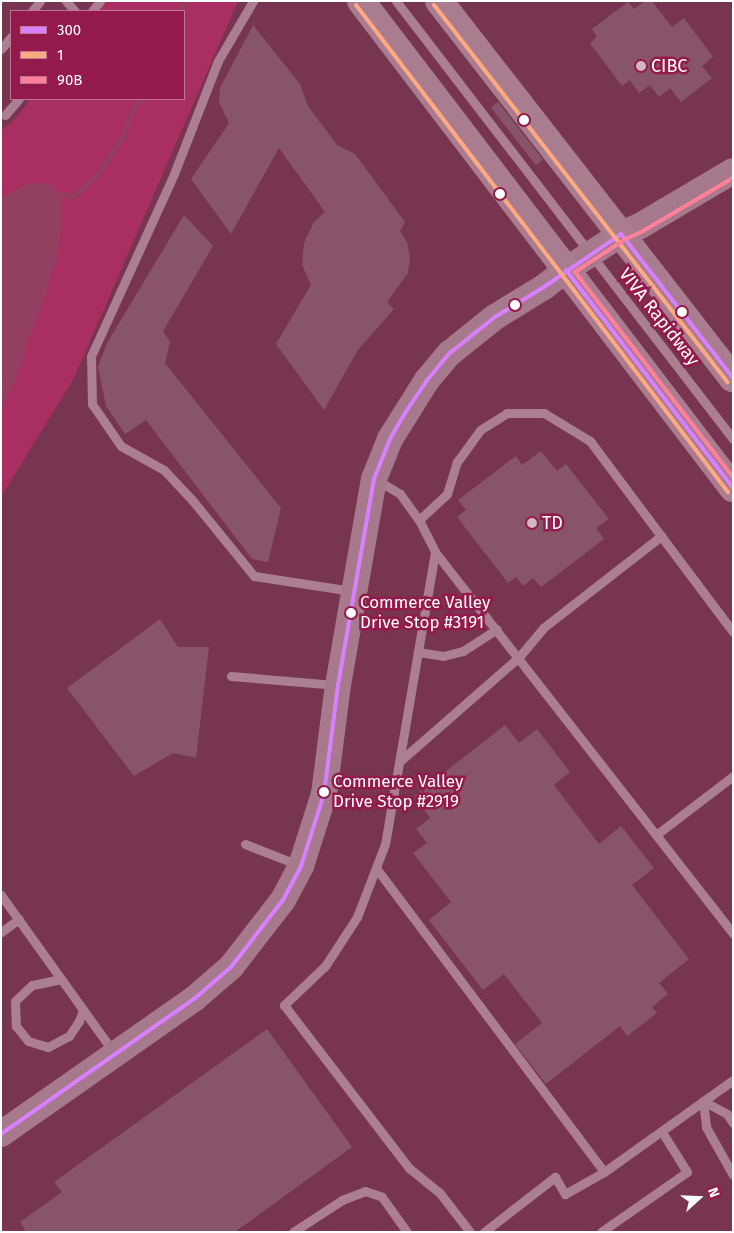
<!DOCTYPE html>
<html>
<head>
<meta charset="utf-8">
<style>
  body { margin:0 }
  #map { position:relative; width:734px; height:1233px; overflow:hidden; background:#783550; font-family:"Fira Sans",sans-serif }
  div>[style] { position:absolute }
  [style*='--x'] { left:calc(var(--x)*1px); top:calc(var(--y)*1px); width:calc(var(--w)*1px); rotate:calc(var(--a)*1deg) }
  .green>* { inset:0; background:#a92e61 }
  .water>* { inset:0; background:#933f60 }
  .stream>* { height:5px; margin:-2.5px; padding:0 2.5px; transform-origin:2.5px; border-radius:2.5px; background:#933f60 }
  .building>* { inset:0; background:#885469; transform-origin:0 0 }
  .lane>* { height:9px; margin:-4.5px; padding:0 4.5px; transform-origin:4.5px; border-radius:4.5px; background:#ab7e91 }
  .secondary>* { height:26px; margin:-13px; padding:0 13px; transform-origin:13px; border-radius:13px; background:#a7798c }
  .primary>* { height:28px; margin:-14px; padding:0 14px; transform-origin:14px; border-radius:14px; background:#a97c8f }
  .bus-1>* { height:4px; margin:-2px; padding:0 2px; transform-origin:2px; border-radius:2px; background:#d880ff }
  .bus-2>* { height:4px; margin:-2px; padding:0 2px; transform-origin:2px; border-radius:2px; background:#ffa980 }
  .bus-3>* { height:4px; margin:-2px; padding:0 2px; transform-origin:2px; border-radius:2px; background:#ff8098 }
  .dots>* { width:14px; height:14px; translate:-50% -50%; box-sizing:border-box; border:2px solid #931a4b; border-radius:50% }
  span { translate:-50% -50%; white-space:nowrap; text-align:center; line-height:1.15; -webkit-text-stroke:5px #931a4b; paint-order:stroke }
  .bus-label { font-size:17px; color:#fff }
  .left { translate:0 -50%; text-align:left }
  .poi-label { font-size:18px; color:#fff }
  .street-label { font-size:18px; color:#fff }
  .frame { position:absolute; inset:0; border:2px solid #fff; pointer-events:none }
  .legend { position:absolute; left:10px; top:10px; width:175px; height:90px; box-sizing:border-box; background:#931a4b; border:1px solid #be7693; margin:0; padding:6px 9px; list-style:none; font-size:15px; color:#fff }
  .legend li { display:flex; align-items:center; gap:10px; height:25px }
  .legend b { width:25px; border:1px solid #be7693 }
  .north { position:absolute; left:674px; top:1173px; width:50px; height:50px; -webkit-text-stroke:4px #931a4b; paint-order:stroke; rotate:70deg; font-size:14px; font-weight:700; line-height:20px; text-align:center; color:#fff }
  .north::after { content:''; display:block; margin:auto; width:18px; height:22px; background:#fff; clip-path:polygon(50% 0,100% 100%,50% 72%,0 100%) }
</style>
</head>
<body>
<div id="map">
  <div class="green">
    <i style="clip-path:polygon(98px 1px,238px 1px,74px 378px,1px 497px,1px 131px,16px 118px,30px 99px,184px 99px,184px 11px,91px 11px)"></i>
  </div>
  <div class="water">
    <i style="clip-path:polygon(37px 182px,54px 186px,61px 195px,61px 232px,58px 254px,42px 307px,28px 340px,23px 361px,1px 411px,1px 199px,24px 185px)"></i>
  </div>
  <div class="stream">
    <i style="--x:179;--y:11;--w:13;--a:-51"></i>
    <i style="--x:61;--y:195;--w:5;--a:-11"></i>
    <i style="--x:66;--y:194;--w:7;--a:27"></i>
    <i style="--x:72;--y:197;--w:32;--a:-41"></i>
    <i style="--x:96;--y:176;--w:47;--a:-56.3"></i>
    <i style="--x:122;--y:137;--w:35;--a:-68"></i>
    <i style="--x:135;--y:104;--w:9;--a:-32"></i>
  </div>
  <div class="building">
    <i style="clip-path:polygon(645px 1px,652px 1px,672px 27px,684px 18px,713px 57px,702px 66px,712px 78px,681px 102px,670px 88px,659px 97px,650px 85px,639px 93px,630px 80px,622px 86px,590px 43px,597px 37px,592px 29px,628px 2px,634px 9px)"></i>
    <i style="clip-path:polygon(253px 25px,300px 84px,308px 106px,337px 145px,355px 154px,405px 222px,400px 231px,407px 242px,410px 258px,408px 273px,387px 302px,394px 309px,358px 350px,324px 410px,276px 344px,311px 285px,302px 265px,304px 243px,314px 222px,325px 212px,279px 148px,231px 234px,191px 179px,229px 123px,219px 102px,220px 88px)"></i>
    <i style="left:498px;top:102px;width:73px;height:9px;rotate:52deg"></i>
    <i style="clip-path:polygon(184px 215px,213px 246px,163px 331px,170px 342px,165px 363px,281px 508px,268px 562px,252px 559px,146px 420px,125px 434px,106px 406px,98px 367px,107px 343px)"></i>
    <i style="clip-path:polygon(541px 451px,557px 471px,566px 464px,609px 519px,596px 528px,604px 539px,541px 587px,533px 578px,523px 586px,516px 577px,508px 583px,457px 517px,466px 510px,458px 500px,516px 456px,522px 465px)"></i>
    <i style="clip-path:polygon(160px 619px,178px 647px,209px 647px,196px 758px,173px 753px,134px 776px,67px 688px)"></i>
    <i style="clip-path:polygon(505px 725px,519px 743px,537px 729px,570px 772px,554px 785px,599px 844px,621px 826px,654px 868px,632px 885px,689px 959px,659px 983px,668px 994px,652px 1007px,657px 1013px,627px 1036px,620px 1026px,546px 1084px,515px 1044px,542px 1023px,504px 974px,483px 990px,429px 920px,451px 902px,413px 853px,427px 843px,416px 829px,430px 818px,414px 796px)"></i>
    <i style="clip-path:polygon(267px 1029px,352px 1147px,235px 1232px,26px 1232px,20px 1222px,62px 1192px,54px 1182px)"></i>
  </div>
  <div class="lane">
    <i style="--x:66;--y:1;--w:13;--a:48"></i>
    <i style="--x:253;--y:1;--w:69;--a:120.3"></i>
    <i style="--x:218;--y:61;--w:121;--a:111.3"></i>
    <i style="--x:174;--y:174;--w:200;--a:114.5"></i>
    <i style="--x:91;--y:356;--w:48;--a:88.8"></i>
    <i style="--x:92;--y:404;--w:51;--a:55.4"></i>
    <i style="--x:121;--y:446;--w:49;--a:29.2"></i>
    <i style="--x:164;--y:470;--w:42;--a:46.9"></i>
    <i style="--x:193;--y:501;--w:97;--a:50.9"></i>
    <i style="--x:254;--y:576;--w:99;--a:8.7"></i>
    <i style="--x:396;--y:1;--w:553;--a:52.43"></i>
    <i style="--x:32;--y:11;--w:13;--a:-51"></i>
    <i style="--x:92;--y:11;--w:13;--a:-51"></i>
    <i style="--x:1;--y:49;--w:16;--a:-50"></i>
    <i style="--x:5;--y:115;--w:21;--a:-49"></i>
    <i style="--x:377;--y:480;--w:27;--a:31"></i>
    <i style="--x:400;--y:494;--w:32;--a:54"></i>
    <i style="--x:419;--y:520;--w:36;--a:63"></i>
    <i style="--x:435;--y:552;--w:484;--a:52"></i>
    <i style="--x:419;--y:520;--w:38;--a:-43"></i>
    <i style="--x:447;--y:494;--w:34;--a:-73"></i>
    <i style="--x:457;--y:462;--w:39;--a:-54"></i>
    <i style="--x:480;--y:430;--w:32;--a:-32"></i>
    <i style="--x:507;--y:413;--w:37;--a:0"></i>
    <i style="--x:544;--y:413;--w:54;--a:31.3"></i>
    <i style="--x:590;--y:441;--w:119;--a:53.2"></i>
    <i style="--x:435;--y:552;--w:296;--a:99.7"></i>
    <i style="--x:385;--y:844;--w:78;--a:111"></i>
    <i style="--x:357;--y:917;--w:59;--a:123.1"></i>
    <i style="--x:325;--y:966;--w:57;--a:136.4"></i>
    <i style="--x:284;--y:1005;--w:205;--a:52.5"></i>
    <i style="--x:409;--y:1168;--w:38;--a:39"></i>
    <i style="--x:439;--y:1192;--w:51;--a:52.2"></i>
    <i style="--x:418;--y:652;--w:25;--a:9"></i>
    <i style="--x:443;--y:656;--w:21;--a:-14"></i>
    <i style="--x:463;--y:651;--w:40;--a:-32.9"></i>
    <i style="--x:231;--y:676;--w:104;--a:4.9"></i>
    <i style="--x:399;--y:762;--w:159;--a:-41.2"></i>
    <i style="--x:519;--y:657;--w:38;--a:-50"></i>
    <i style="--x:543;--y:628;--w:150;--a:-37.9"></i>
    <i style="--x:661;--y:536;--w:120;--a:53.1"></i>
    <i style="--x:656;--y:835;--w:97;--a:-37.5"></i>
    <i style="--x:245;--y:844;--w:58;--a:21.3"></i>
    <i style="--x:376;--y:868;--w:380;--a:53.1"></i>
    <i style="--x:1;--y:895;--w:194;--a:54.4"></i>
    <i style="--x:1;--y:932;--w:22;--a:-36"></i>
    <i style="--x:61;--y:979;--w:30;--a:168"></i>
    <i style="--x:32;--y:985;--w:23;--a:137"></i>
    <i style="--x:15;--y:1001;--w:25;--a:88"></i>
    <i style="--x:16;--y:1026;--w:19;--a:51"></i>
    <i style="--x:28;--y:1041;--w:21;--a:17"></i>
    <i style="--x:48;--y:1047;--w:24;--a:-28"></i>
    <i style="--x:69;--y:1036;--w:18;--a:-56"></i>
    <i style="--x:79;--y:1021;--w:12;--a:-70"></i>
    <i style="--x:703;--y:1101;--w:26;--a:83"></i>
    <i style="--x:706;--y:1127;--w:55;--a:60.6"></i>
    <i style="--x:703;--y:1101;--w:27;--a:28"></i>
    <i style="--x:727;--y:1114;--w:11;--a:56"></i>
    <i style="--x:293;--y:1232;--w:59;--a:-33.1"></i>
    <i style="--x:342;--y:1200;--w:25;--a:-21"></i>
    <i style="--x:365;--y:1191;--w:18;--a:19"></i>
    <i style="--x:382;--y:1197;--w:43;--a:54.5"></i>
    <i style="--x:484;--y:1232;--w:90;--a:-37.8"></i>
    <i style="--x:555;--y:1177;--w:20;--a:60"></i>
    <i style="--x:565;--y:1194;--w:45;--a:-29.4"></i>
    <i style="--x:604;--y:1172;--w:158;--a:-35.5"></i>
    <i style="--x:601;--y:1232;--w:105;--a:-34.9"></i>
    <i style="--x:687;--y:1172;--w:47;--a:-122"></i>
  </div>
  <div class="secondary">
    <i style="--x:1;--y:1134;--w:236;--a:-35"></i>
    <i style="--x:194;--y:999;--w:49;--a:-40.9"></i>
    <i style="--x:231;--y:967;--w:85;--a:-52.2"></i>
    <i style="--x:283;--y:900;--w:38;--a:-62"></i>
    <i style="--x:301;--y:866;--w:76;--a:-72.3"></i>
    <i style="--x:324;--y:794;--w:110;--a:-82.7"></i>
    <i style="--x:338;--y:685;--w:209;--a:-80.1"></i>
    <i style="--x:374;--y:479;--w:43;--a:-68.2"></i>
    <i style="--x:390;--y:439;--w:70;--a:-57.9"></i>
    <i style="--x:427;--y:380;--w:35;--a:-50"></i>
    <i style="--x:450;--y:353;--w:58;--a:-38.7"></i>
    <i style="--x:495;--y:317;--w:57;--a:-31.5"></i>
    <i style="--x:544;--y:287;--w:28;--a:-38"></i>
    <i style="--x:566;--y:270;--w:66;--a:-33.2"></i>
    <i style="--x:621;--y:234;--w:21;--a:-23"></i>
    <i style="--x:640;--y:226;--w:108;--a:-30.6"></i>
  </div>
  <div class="primary">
    <i style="--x:361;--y:1;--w:613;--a:52.63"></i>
    <i style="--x:439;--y:1;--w:478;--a:52.1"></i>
  </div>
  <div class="bus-1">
    <i style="--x:566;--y:270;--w:275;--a:52.5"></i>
    <i style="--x:1;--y:1134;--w:236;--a:-35"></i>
    <i style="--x:194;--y:999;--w:49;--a:-40.9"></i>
    <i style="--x:231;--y:967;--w:85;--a:-52.2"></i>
    <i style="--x:283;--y:900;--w:38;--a:-62"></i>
    <i style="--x:301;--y:866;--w:76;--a:-72.3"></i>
    <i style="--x:324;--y:794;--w:110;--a:-82.7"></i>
    <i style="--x:338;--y:685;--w:209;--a:-80.1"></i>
    <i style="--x:374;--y:479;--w:43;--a:-68.2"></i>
    <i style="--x:390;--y:439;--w:30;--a:-60"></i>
    <i style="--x:405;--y:413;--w:40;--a:-56"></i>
    <i style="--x:427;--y:380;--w:35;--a:-50"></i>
    <i style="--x:450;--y:353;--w:58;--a:-38.7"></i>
    <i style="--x:495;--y:317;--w:57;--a:-31.5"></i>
    <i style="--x:544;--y:287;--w:93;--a:-34.5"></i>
    <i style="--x:621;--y:234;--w:182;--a:52.1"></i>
  </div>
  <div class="bus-2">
    <i style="--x:356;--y:5;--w:613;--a:52.63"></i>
    <i style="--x:434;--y:5;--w:478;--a:52.1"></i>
  </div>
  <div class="bus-3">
    <i style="--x:733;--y:178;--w:104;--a:149.5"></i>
    <i style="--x:643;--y:231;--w:21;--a:155"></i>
    <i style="--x:624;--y:240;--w:59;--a:146.9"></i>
    <i style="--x:575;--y:272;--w:259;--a:52.4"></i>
  </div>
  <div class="dots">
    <i style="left:641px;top:66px;background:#d0b8c2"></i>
    <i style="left:524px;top:120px;background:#fff"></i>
    <i style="left:500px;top:194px;background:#fff"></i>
    <i style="left:515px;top:305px;background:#fff"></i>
    <i style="left:682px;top:312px;background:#fff"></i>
    <i style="left:532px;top:523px;background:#d0b8c2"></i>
    <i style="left:351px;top:613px;background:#fff"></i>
    <i style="left:324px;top:792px;background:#fff"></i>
  </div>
  <div class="bus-label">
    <span class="left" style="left:360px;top:613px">Commerce Valley<br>Drive Stop #3191</span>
    <span class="left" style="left:333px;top:792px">Commerce Valley<br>Drive Stop #2919</span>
  </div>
  <div class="poi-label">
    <span class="left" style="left:651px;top:66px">CIBC</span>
    <span class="left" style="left:542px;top:523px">TD</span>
  </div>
  <div class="street-label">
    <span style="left:659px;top:317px;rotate:52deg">VIVA Rapidway</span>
  </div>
  <div class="frame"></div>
  <ul class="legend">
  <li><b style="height:6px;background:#d880ff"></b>300</li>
  <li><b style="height:6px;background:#ffa980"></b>1</li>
  <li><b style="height:6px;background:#ff8098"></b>90B</li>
  </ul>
  <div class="north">N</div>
</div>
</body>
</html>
